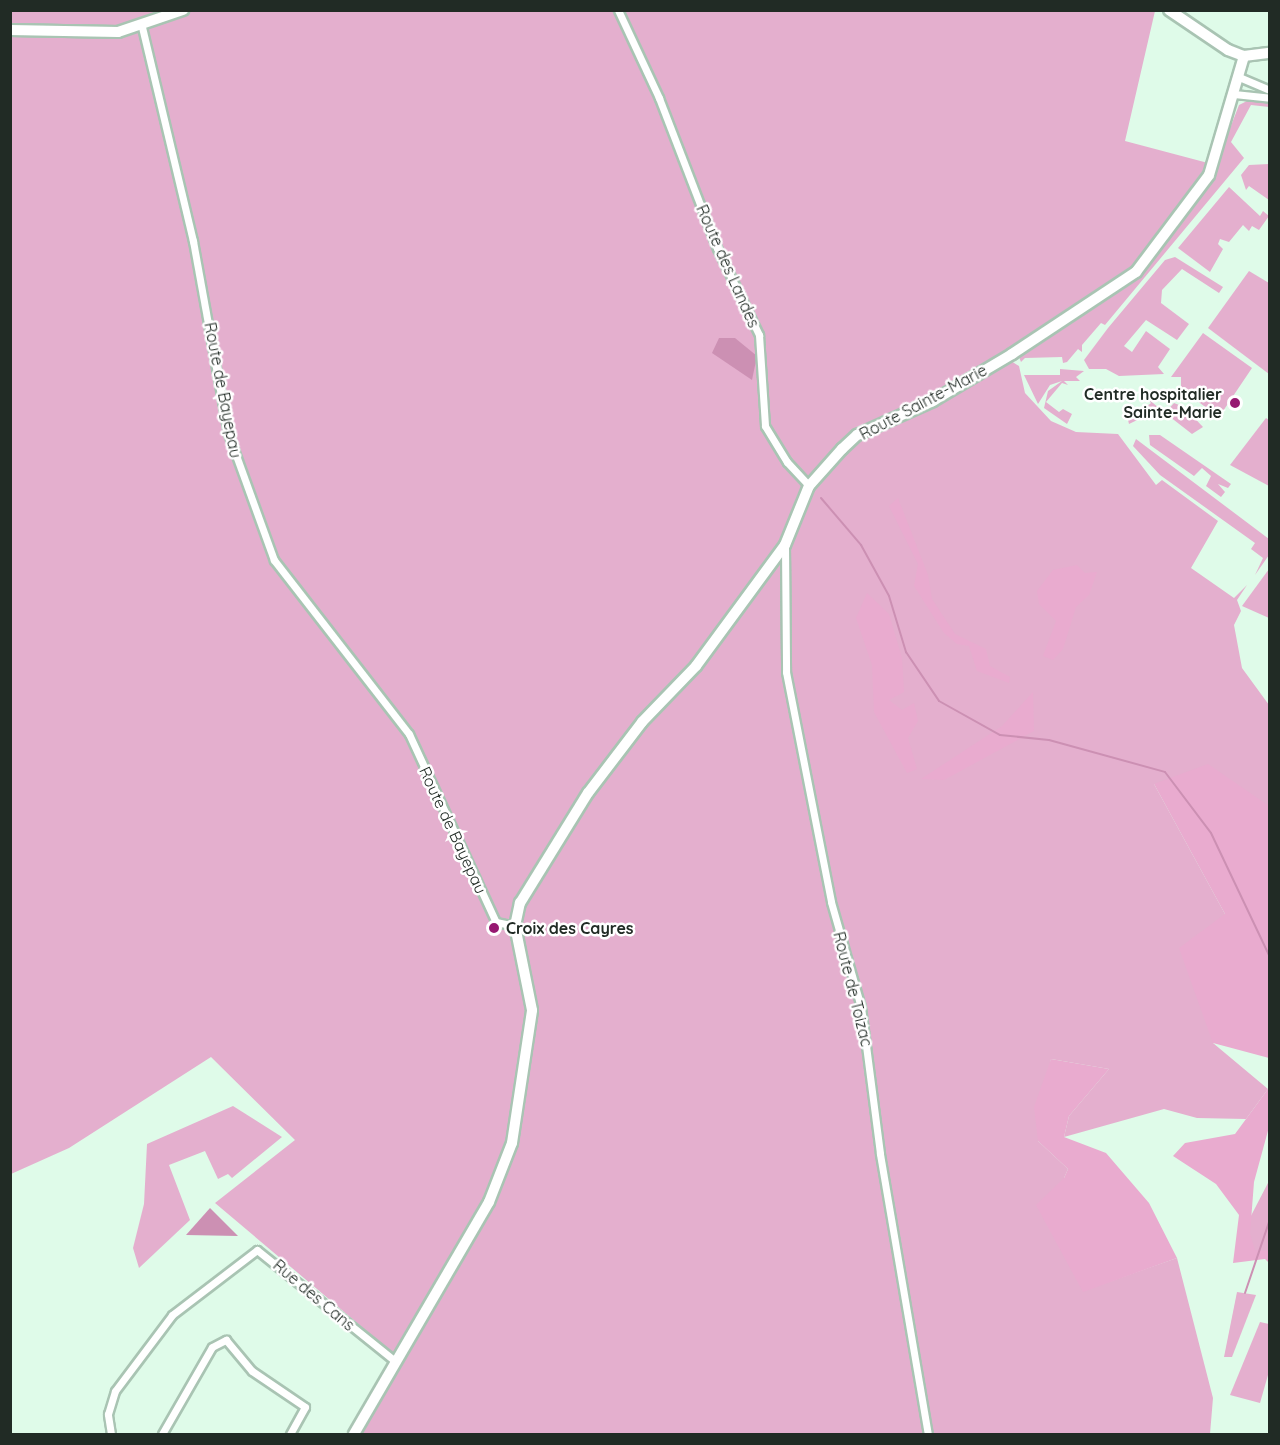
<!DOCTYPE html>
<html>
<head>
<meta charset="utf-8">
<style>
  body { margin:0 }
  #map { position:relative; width:1280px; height:1445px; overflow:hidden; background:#dffbe9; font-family:Quicksand,sans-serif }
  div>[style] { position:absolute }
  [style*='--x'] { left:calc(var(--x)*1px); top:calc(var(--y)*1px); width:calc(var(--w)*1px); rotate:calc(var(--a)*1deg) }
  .green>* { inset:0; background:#e4afce }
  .forest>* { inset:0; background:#e9abcf }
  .water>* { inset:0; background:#cc90b3 }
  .stream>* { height:2px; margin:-1px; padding:0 1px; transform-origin:1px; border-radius:1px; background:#cc90b3 }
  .roads { filter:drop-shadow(2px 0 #a9c4b3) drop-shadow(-2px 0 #a9c4b3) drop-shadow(0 2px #a9c4b3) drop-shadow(0 -2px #a9c4b3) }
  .street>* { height:7px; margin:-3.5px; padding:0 3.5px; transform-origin:3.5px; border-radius:3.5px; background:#fff }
  .secondary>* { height:10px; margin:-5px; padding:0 5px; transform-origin:5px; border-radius:5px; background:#fff }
  .dots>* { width:16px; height:16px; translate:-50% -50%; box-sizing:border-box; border:3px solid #fff; border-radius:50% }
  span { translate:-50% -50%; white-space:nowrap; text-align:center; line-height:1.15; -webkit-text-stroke:5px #fff; paint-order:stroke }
  .street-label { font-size:16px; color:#212b25 }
  .poi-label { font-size:16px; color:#212b25; font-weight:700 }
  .right { translate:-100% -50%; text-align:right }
  .left { translate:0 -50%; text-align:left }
  .frame { position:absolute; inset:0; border:12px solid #212b25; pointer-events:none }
</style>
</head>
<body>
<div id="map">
  <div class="green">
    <i style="clip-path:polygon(10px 11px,1155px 11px,1125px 141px,1208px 163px,1136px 268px,1001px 354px,983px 376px,1011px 361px,1019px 366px,1025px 393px,1051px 421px,1076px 432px,1118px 434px,1156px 485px,1162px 480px,1218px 521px,1191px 568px,1234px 598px,1247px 585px,1237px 600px,1241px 611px,1234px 625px,1242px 668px,1269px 705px,1269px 821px,1154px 784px,1225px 914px,1213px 1043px,1268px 1089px,1246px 1119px,1197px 1118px,1164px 1109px,1064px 1137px,1069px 1116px,1109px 1069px,1051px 1059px,1038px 1141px,1068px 1169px,1064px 1178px,1083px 1291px,1177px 1258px,1213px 1398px,1210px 1434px,350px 1434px,394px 1354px,215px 1203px,295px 1140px,211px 1057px,69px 1148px,11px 1174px)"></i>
    <i style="clip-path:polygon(1251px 99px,1269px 102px,1269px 107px,1251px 105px,1231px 142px,1244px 158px,1105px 325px,1101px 323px,1082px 345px,1082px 352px,1078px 349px,1067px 362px,1063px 363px,1062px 357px,1025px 358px,1021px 362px,1019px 357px,1145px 270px,1208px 185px,1239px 105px)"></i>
    <i style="clip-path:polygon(1269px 164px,1270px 164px,1269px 200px,1249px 186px,1246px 190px,1241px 175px,1249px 165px)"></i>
    <i style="clip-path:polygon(1229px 187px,1260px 216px,1263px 211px,1269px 216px,1259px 230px,1252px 226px,1249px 231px,1243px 225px,1229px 242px,1220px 239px,1218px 244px,1223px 249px,1210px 272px,1178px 248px)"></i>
    <i style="clip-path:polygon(1175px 257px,1223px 287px,1219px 293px,1182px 269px,1162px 290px,1161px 303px,1189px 324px,1177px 340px,1146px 320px,1124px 346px,1132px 352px,1146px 331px,1170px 349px,1158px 367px,1164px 374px,1119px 376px,1106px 369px,1089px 369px,1084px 360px,1108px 328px,1165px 260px)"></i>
    <i style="clip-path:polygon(1249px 271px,1269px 283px,1269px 374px,1208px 328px)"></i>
    <i style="clip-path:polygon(1203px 333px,1252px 368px,1219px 417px,1181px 389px,1181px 377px,1171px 377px)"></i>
    <i style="clip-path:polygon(1060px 369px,1084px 371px,1076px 377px,1080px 381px,1064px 381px,1068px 385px,1062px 383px,1046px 402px,1059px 412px,1063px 409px,1072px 414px,1067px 424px,1044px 408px,1048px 391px,1062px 381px,1050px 385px,1038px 404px,1024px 375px,1060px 375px)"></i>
    <i style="clip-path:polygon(1146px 397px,1160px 409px,1129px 424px,1125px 407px,1131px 405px,1138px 413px,1151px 403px)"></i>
    <i style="clip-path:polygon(1174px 403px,1184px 407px,1203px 427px,1192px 434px,1165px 413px)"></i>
    <i style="clip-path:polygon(1266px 418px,1269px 420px,1269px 486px,1230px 465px)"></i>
    <i style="clip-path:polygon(1149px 435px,1160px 435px,1231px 484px,1228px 488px,1218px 484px,1225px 492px,1221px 497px,1206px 486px,1211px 476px,1202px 468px,1194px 476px,1150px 445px)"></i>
    <i style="clip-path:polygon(1136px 439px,1269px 539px,1269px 555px,1255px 575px,1263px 558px,1251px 549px,1255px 543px,1160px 475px,1133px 446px)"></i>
    <i style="clip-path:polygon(1269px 569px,1269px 618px,1242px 606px)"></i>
    <i style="clip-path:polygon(233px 1106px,282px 1137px,232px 1178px,228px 1174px,218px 1179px,205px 1151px,169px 1165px,190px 1220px,139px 1268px,133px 1248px,144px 1204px,147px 1144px)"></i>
    <i style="clip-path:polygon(1269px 1181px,1269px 1253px,1243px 1251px,1240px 1237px)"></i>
    <i style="clip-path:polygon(1237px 1292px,1256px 1295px,1232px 1357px,1224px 1357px)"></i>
    <i style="clip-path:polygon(1260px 1322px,1269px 1324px,1270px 1368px,1260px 1403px,1230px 1395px)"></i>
  </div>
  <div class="forest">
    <i style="clip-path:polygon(898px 498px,928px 575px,932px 599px,955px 634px,986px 649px,990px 666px,1010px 677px,1009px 683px,977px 671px,969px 646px,957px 644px,944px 633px,914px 586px,918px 564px,889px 506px)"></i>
    <i style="clip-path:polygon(1077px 565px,1085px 573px,1097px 572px,1089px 595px,1076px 607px,1063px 649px,1053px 660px,1043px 656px,1056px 621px,1039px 604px,1037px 591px,1053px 570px)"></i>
    <i style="clip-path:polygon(867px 593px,889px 614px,902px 658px,904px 692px,889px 700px,902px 710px,914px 703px,918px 721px,908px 738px,917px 769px,907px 773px,874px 712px,872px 665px,856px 618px)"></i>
    <i style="clip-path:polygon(1033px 692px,1034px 731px,944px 780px,921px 779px,1002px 726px)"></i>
    <i style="clip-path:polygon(1208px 764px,1269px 806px,1269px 1058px,1213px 1043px,1179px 948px,1225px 914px,1154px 784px)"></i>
    <i style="clip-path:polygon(1051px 1059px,1109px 1069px,1069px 1116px,1064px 1137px,1106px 1153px,1149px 1203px,1177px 1258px,1083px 1292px,1036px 1205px,1064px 1178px,1068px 1169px,1038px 1141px,1034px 1107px)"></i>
    <i style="clip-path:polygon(1268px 1089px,1269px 1127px,1254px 1182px,1250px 1234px,1255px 1250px,1269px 1251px,1269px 1263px,1265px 1259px,1233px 1263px,1239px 1215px,1216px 1184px,1173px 1156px,1185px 1143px,1235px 1134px)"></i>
  </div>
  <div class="water">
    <i style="clip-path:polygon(719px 338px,735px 338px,757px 356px,752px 380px,712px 353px)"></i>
    <i style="clip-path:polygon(210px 1208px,238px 1236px,186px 1235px)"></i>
  </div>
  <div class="stream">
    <i style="--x:821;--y:498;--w:62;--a:49.6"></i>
    <i style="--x:861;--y:545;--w:58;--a:61.2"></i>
    <i style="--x:889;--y:596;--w:59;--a:73.1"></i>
    <i style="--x:906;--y:652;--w:59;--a:56"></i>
    <i style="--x:939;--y:701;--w:70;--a:29.1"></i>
    <i style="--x:1000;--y:735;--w:49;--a:5.8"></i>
    <i style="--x:1049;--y:740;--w:120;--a:15.4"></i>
    <i style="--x:1165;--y:772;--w:76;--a:53"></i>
    <i style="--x:1211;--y:833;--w:137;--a:64.6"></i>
    <i style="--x:1245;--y:1293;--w:78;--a:-71.3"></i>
  </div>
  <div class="roads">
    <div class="street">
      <i style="--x:618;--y:10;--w:97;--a:65"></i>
      <i style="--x:659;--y:98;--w:161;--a:68.9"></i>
      <i style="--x:717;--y:248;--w:97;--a:64.2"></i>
      <i style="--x:759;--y:335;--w:91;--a:86.2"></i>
      <i style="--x:765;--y:426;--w:42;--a:58.6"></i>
      <i style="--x:787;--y:462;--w:33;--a:47"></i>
      <i style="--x:142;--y:27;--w:220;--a:76.6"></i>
      <i style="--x:193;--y:241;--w:195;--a:79.7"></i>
      <i style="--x:228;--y:433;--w:135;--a:70.1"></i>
      <i style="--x:274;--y:560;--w:220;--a:52.2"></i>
      <i style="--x:409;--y:734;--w:207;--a:65.2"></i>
      <i style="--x:496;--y:922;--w:19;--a:12"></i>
      <i style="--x:1239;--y:77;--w:34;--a:23"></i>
      <i style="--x:1234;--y:94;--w:36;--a:6"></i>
      <i style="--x:785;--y:547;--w:125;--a:89.5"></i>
      <i style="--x:786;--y:672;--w:234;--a:78.9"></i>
      <i style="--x:831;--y:902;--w:109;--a:74.1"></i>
      <i style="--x:861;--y:1007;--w:148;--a:82.6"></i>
      <i style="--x:880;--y:1154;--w:284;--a:80.3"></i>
      <i style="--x:111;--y:1434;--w:20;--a:-99"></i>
      <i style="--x:108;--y:1414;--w:24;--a:-73"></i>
      <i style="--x:115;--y:1391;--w:95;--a:-53.1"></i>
      <i style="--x:172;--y:1315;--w:107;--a:-37.4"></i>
      <i style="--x:257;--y:1250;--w:177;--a:38.8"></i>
      <i style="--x:162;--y:1434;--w:100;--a:-60.1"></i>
      <i style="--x:212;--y:1347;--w:16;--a:-27"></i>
      <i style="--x:226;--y:1340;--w:40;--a:50"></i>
      <i style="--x:252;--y:1371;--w:64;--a:34.2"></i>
      <i style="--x:305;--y:1407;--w:31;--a:119"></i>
    </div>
    <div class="secondary">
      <i style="--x:1169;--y:10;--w:71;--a:34.1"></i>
      <i style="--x:1228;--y:50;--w:17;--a:21"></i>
      <i style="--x:1244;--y:56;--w:26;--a:-7"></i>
      <i style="--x:10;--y:30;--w:108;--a:1.1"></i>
      <i style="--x:118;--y:32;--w:69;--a:-18.7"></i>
      <i style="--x:354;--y:1434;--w:268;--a:-59.8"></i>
      <i style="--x:489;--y:1202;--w:63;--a:-68.7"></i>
      <i style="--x:512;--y:1143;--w:134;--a:-81.4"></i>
      <i style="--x:532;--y:1010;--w:86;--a:-101.4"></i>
      <i style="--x:515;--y:926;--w:24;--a:-78"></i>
      <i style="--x:520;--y:903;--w:129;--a:-58.3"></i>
      <i style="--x:588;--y:793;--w:89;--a:-52.7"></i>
      <i style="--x:642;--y:722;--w:78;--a:-46"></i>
      <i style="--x:696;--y:666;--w:150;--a:-53.7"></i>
      <i style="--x:785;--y:545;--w:64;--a:-67.9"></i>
      <i style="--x:809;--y:486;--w:50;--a:-48.3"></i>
      <i style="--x:842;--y:449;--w:21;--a:-43"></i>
      <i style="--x:857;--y:435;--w:83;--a:-24.1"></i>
      <i style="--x:933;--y:401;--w:92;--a:-30.7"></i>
      <i style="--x:1012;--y:354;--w:149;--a:-33.5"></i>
      <i style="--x:1136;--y:272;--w:121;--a:-53"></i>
      <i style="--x:1209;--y:175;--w:124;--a:-73.6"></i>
    </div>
  </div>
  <div class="dots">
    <i style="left:1235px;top:403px;background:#961871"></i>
    <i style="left:494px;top:928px;background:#961871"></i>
  </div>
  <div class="street-label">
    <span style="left:728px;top:266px;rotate:66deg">Route des Landes</span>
    <span style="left:223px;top:390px;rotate:79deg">Route de Bayepau</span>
    <span style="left:923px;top:402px;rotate:-28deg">Route Sainte-Marie</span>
    <span style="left:453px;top:830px;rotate:65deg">Route de Bayepau</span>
    <span style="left:853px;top:989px;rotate:76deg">Route de Toizac</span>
    <span style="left:314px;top:1295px;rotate:40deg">Rue des Cans</span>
  </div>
  <div class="poi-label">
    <span class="right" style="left:1222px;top:403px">Centre hospitalier<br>Sainte-Marie</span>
    <span class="left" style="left:506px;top:928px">Croix des Cayres</span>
  </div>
  <div class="frame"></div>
</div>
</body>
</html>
